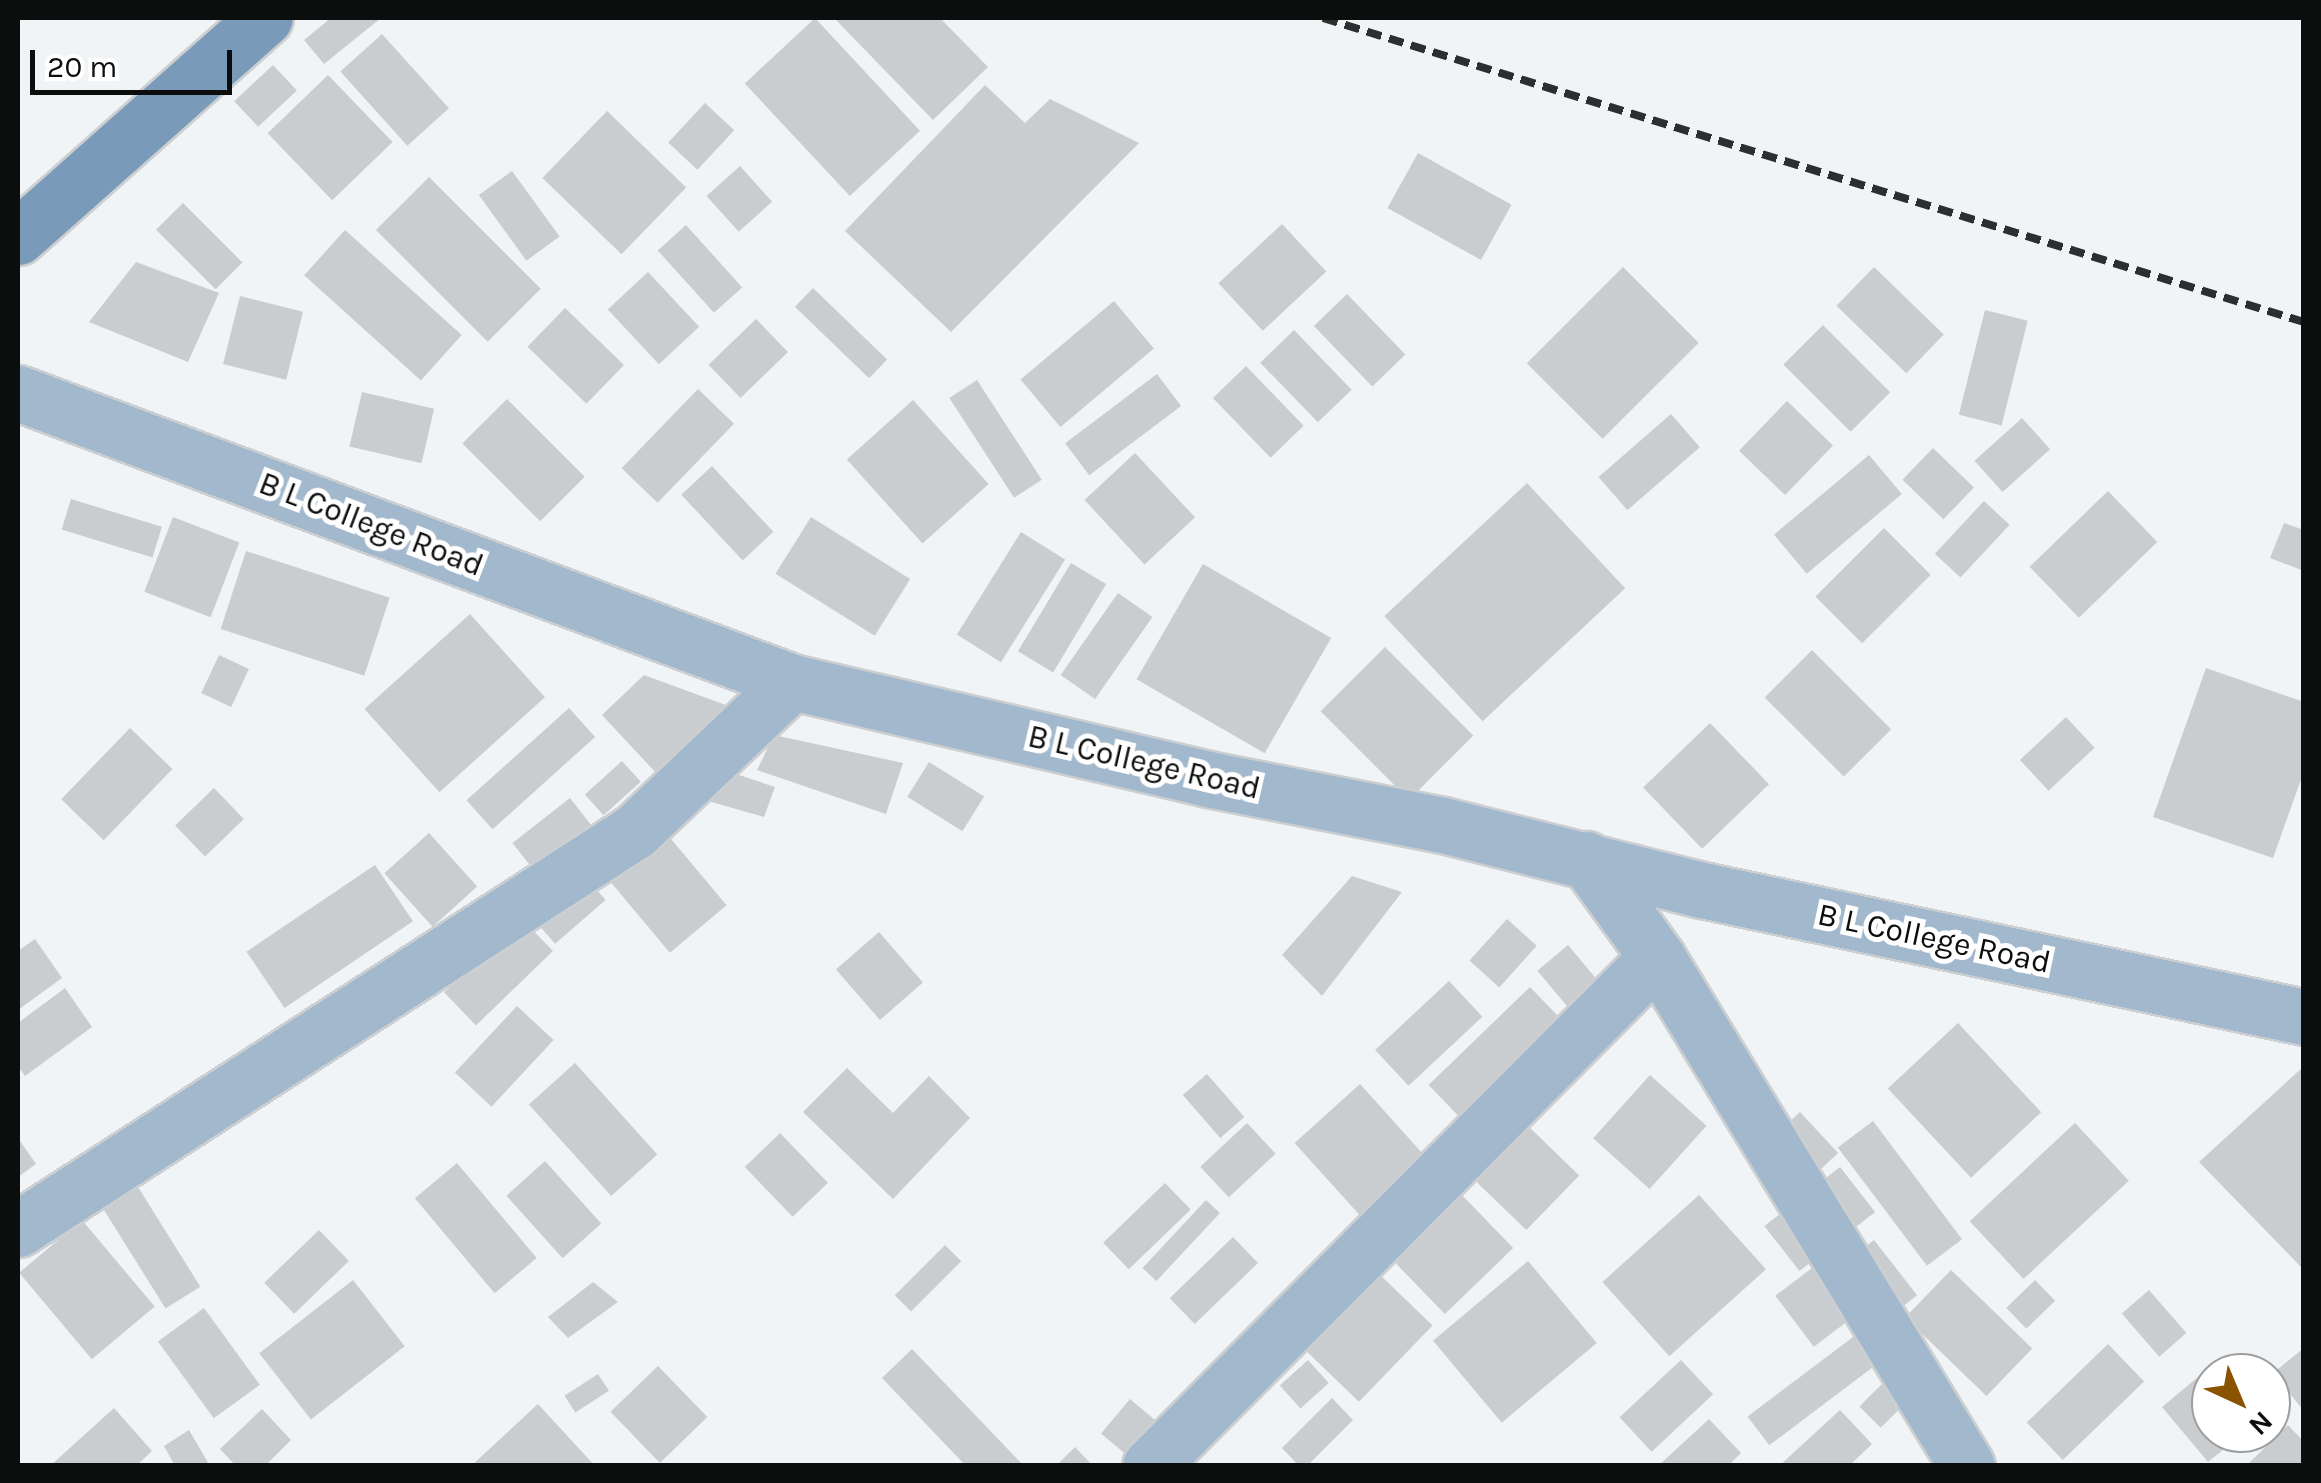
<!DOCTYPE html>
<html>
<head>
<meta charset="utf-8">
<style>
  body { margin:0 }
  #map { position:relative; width:2321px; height:1483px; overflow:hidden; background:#f1f4f6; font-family:Karla,sans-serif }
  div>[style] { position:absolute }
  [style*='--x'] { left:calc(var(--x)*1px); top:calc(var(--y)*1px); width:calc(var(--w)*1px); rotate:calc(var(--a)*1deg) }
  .building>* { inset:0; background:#cacdcf; transform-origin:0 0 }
  .roads { filter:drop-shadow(2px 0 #cccfd1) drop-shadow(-2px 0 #cccfd1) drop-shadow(0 2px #cccfd1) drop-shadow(0 -2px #cccfd1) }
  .street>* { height:55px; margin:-27.5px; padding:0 27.5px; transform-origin:27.5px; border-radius:27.5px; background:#a2b8cd }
  .secondary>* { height:55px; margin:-27.5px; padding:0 27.5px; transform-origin:27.5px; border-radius:27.5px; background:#7a9ab9 }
  .rail>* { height:8px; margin-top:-4px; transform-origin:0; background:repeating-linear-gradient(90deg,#2d2e2f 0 15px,transparent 0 23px) }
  span { translate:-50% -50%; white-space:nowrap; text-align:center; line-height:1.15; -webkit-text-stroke:10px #fff; paint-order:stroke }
  .street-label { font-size:32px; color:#0c0d0d }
  .frame { position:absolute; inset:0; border:20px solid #0c0d0d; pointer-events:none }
  .north { position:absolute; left:2191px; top:1353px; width:100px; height:100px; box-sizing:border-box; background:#fff; border:2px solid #9e9e9e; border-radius:50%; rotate:136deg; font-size:28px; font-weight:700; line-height:40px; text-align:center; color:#0c0d0d }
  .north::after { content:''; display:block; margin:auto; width:35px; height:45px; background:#895302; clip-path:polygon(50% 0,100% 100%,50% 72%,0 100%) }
  .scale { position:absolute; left:30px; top:50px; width:202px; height:45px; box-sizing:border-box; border:5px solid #0c0d0d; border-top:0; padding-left:12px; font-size:30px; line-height:35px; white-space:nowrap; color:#0c0d0d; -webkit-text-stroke:8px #fff; paint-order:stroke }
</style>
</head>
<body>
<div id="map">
  <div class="building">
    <i style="clip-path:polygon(331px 18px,381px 18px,324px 64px,304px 40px)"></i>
    <i style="left:815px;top:18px;width:154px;height:96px;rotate:47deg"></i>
    <i style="clip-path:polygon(834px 18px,940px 18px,988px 67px,933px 120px)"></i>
    <i style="left:382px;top:34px;width:100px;height:56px;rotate:48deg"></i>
    <i style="left:273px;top:65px;width:35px;height:53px;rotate:47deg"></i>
    <i style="left:328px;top:75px;width:93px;height:84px;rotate:46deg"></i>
    <i style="clip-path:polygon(985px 85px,1025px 123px,1050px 99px,1139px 143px,951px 332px,845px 231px)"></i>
    <i style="left:705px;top:103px;width:40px;height:54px;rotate:43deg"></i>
    <i style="left:607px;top:111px;width:110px;height:93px;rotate:44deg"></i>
    <i style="left:1418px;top:153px;width:107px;height:63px;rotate:29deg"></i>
    <i style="left:740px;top:166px;width:48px;height:45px;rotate:48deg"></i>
    <i style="left:512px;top:171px;width:81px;height:41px;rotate:54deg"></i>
    <i style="left:429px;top:177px;width:158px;height:75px;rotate:45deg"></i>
    <i style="left:183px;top:203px;width:84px;height:38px;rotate:45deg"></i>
    <i style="left:1282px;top:224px;width:65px;height:87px;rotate:47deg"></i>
    <i style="left:686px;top:225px;width:84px;height:38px;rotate:48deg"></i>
    <i style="left:345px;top:230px;width:157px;height:61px;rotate:42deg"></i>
    <i style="clip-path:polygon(136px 262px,219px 293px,188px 362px,89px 322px)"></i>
    <i style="left:1623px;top:267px;width:107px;height:136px;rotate:45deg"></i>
    <i style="left:1874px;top:267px;width:97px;height:54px;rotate:44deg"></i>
    <i style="left:648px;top:272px;width:75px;height:55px;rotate:47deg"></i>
    <i style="left:813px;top:288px;width:103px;height:26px;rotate:44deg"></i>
    <i style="left:1347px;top:294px;width:84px;height:46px;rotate:46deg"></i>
    <i style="left:240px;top:296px;width:65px;height:70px;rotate:14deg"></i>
    <i style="left:1114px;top:301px;width:62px;height:122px;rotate:50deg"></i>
    <i style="left:565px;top:308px;width:82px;height:54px;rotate:44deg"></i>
    <i style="left:1985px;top:310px;width:44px;height:108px;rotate:14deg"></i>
    <i style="left:756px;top:319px;width:46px;height:66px;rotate:46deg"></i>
    <i style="left:1823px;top:325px;width:95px;height:56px;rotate:45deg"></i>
    <i style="left:1294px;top:330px;width:83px;height:47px;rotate:46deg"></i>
    <i style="left:1246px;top:366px;width:83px;height:46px;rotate:46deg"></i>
    <i style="left:1157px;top:374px;width:40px;height:115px;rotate:53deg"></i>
    <i style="left:977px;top:380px;width:119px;height:33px;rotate:57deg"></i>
    <i style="left:698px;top:389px;width:50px;height:110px;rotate:44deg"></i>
    <i style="left:362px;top:392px;width:74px;height:56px;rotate:13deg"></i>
    <i style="left:507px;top:399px;width:110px;height:63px;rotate:45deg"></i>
    <i style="left:913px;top:400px;width:113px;height:89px;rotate:48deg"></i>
    <i style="left:1787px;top:401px;width:64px;height:69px;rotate:44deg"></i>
    <i style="left:1671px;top:414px;width:44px;height:96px;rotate:49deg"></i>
    <i style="left:2022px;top:418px;width:42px;height:64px;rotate:48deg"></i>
    <i style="left:1933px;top:448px;width:57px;height:44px;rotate:44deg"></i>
    <i style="left:1135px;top:453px;width:88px;height:69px;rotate:47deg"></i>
    <i style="left:1869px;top:455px;width:51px;height:124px;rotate:50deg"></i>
    <i style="left:712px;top:466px;width:90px;height:42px;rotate:47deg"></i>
    <i style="left:1527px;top:483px;width:144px;height:195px;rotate:47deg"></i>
    <i style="left:2108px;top:491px;width:71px;height:109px;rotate:46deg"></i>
    <i style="left:71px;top:499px;width:95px;height:32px;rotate:17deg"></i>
    <i style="left:1984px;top:501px;width:35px;height:72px;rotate:43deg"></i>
    <i style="left:173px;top:517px;width:71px;height:80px;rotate:21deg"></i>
    <i style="left:811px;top:517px;width:117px;height:67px;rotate:32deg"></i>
    <i style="clip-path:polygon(2284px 523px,2304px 530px,2304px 571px,2270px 558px)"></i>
    <i style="left:1884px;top:528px;width:66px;height:97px;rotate:45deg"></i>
    <i style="left:1021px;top:532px;width:52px;height:121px;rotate:32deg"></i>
    <i style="left:246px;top:551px;width:151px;height:82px;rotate:18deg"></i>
    <i style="left:1071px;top:563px;width:41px;height:103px;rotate:31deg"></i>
    <i style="left:1203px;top:564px;width:148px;height:133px;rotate:30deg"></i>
    <i style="left:1118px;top:593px;width:42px;height:100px;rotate:35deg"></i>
    <i style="left:470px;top:614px;width:112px;height:142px;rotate:48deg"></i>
    <i style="left:1385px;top:647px;width:125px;height:91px;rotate:45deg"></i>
    <i style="left:1812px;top:650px;width:112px;height:67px;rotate:45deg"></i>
    <i style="left:219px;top:655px;width:33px;height:42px;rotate:25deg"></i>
    <i style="clip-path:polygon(2206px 668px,2304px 702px,2304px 771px,2273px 858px,2153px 817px)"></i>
    <i style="clip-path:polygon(644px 675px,742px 711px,671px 789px,602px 715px)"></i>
    <i style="left:569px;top:708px;width:39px;height:138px;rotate:48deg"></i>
    <i style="left:2066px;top:717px;width:42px;height:63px;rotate:47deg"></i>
    <i style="left:1710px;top:723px;width:85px;height:93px;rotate:46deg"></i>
    <i style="left:130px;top:728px;width:59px;height:99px;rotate:44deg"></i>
    <i style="clip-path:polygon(774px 735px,903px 763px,886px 814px,757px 770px)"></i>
    <i style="left:622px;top:761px;width:28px;height:50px;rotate:48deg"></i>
    <i style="left:929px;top:762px;width:65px;height:41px;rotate:32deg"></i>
    <i style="clip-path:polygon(727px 771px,775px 787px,764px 817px,708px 801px)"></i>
    <i style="left:214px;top:788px;width:43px;height:54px;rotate:46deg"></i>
    <i style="left:570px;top:798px;width:41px;height:73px;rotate:52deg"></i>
    <i style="left:661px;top:827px;width:102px;height:74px;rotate:50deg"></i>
    <i style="left:429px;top:833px;width:72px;height:60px;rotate:48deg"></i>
    <i style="left:375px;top:865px;width:68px;height:155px;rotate:56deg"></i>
    <i style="left:584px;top:875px;width:33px;height:67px;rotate:49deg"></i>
    <i style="clip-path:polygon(1352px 876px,1402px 892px,1322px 996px,1282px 955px)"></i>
    <i style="left:521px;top:918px;width:46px;height:107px;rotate:46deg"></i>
    <i style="left:1507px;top:919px;width:40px;height:56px;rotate:42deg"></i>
    <i style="left:879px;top:932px;width:67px;height:57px;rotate:49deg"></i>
    <i style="clip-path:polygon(35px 939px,62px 978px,18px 1010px,18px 951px)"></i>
    <i style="left:1568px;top:945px;width:74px;height:40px;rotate:50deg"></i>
    <i style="left:1449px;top:981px;width:49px;height:101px;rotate:47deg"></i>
    <i style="left:1530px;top:987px;width:59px;height:141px;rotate:46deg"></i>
    <i style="clip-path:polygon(65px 988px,92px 1027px,25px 1076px,18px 1066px,18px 1023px)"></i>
    <i style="left:517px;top:1006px;width:50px;height:91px;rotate:43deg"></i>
    <i style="left:1958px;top:1023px;width:122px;height:96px;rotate:47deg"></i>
    <i style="left:575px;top:1063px;width:123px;height:62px;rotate:48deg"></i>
    <i style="clip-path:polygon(2304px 1066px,2304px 1270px,2199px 1162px)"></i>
    <i style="clip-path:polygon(847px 1068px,893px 1113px,929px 1076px,970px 1118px,893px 1199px,803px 1112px)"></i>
    <i style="left:1207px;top:1074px;width:57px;height:32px;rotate:49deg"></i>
    <i style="left:1650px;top:1075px;width:76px;height:85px;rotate:42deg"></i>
    <i style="left:1360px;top:1084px;width:117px;height:88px;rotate:48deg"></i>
    <i style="left:1800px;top:1112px;width:56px;height:55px;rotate:47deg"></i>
    <i style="left:1873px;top:1121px;width:148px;height:44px;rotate:53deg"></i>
    <i style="left:1247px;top:1123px;width:42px;height:64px;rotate:47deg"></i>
    <i style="left:2075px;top:1123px;width:79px;height:144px;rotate:47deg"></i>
    <i style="left:1526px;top:1124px;width:74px;height:76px;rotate:44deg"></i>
    <i style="left:780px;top:1133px;width:69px;height:49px;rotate:46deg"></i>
    <i style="clip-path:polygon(18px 1138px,36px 1164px,18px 1177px)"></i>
    <i style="left:545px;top:1161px;width:84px;height:52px;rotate:48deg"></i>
    <i style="left:457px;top:1163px;width:124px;height:55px;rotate:50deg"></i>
    <i style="left:1840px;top:1167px;width:57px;height:96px;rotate:52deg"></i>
    <i style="left:133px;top:1179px;width:127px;height:41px;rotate:58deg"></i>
    <i style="left:1165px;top:1183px;width:37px;height:86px;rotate:46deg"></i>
    <i style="left:1459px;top:1192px;width:78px;height:95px;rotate:46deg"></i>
    <i style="left:1699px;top:1195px;width:100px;height:130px;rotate:48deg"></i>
    <i style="left:1206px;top:1200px;width:19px;height:93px;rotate:43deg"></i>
    <i style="left:82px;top:1220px;width:113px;height:82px;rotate:50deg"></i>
    <i style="left:319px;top:1230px;width:43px;height:76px;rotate:46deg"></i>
    <i style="left:1233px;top:1237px;width:36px;height:88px;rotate:46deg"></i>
    <i style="left:1874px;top:1240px;width:70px;height:43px;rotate:52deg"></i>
    <i style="left:945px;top:1245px;width:23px;height:71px;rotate:45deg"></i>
    <i style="left:1528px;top:1261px;width:107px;height:124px;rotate:50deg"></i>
    <i style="left:1816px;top:1265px;width:64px;height:51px;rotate:53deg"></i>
    <i style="left:1375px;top:1270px;width:80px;height:106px;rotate:44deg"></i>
    <i style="left:1951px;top:1270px;width:113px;height:66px;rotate:44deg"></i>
    <i style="left:353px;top:1280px;width:84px;height:119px;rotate:52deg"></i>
    <i style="left:2035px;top:1280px;width:29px;height:40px;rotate:46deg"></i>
    <i style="clip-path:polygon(593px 1282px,618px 1302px,568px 1338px,548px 1317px)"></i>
    <i style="left:2149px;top:1290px;width:57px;height:36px;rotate:49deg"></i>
    <i style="left:204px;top:1308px;width:95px;height:57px;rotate:54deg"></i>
    <i style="left:1865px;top:1328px;width:36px;height:147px;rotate:53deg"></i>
    <i style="left:2108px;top:1344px;width:52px;height:113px;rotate:46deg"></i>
    <i style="clip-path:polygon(2304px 1348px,2304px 1411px,2273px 1373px)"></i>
    <i style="clip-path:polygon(912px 1349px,1024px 1466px,966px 1466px,882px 1378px)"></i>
    <i style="clip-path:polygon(2222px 1357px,2235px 1373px,2211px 1373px,2211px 1433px,2244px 1433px,2208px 1462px,2162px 1407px)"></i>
    <i style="left:1308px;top:1360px;width:31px;height:38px;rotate:48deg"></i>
    <i style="left:1681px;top:1360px;width:47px;height:84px;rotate:47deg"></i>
    <i style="left:658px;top:1366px;width:71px;height:66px;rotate:46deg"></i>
    <i style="left:598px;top:1374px;width:20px;height:40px;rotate:57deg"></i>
    <i style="left:1887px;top:1379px;width:30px;height:39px;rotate:45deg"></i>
    <i style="clip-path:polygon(1332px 1398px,1353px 1420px,1307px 1466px,1299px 1466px,1282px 1448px)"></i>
    <i style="left:1130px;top:1399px;width:33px;height:45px;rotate:40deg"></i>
    <i style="clip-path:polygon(538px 1404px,595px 1466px,471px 1466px)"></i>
    <i style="clip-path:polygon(114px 1408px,152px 1451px,136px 1466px,50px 1466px)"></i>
    <i style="clip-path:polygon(262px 1409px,291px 1440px,265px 1466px,236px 1466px,220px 1449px)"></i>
    <i style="clip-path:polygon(1840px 1410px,1872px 1444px,1849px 1466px,1779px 1466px)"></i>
    <i style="clip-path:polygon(1709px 1419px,1741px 1453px,1728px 1466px,1658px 1466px)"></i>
    <i style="clip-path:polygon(2288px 1425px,2304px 1442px,2304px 1466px,2246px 1466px)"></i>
    <i style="clip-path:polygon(189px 1430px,210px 1466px,175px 1466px,164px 1446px)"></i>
    <i style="clip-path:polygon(1075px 1447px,1093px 1466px,1056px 1466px)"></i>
  </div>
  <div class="roads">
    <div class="street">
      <i style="--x:18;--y:393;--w:826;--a:20.47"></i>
      <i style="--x:792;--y:682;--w:427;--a:13.1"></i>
      <i style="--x:1208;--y:779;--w:239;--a:11.1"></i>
      <i style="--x:1443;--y:825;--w:267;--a:14.1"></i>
      <i style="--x:1702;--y:890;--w:615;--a:11.91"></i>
      <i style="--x:1586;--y:859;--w:121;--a:54.1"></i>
      <i style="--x:1657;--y:957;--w:596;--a:58.66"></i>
      <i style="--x:18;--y:1229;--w:734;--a:-32.82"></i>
      <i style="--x:635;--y:831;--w:216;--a:-43.5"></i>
      <i style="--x:1150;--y:1466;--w:718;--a:-45.11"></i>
    </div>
    <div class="secondary">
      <i style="--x:18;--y:237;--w:330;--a:-41.6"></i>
    </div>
  </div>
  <div class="rail">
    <i style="--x:1323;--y:18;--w:1027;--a:17.22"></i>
  </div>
  <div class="street-label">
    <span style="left:371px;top:525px;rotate:21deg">B L College Road</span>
    <span style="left:1144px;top:763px;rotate:13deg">B L College Road</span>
    <span style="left:1934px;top:939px;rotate:12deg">B L College Road</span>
  </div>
  <div class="frame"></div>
  <div class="north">N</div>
  <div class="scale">20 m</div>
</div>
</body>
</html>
